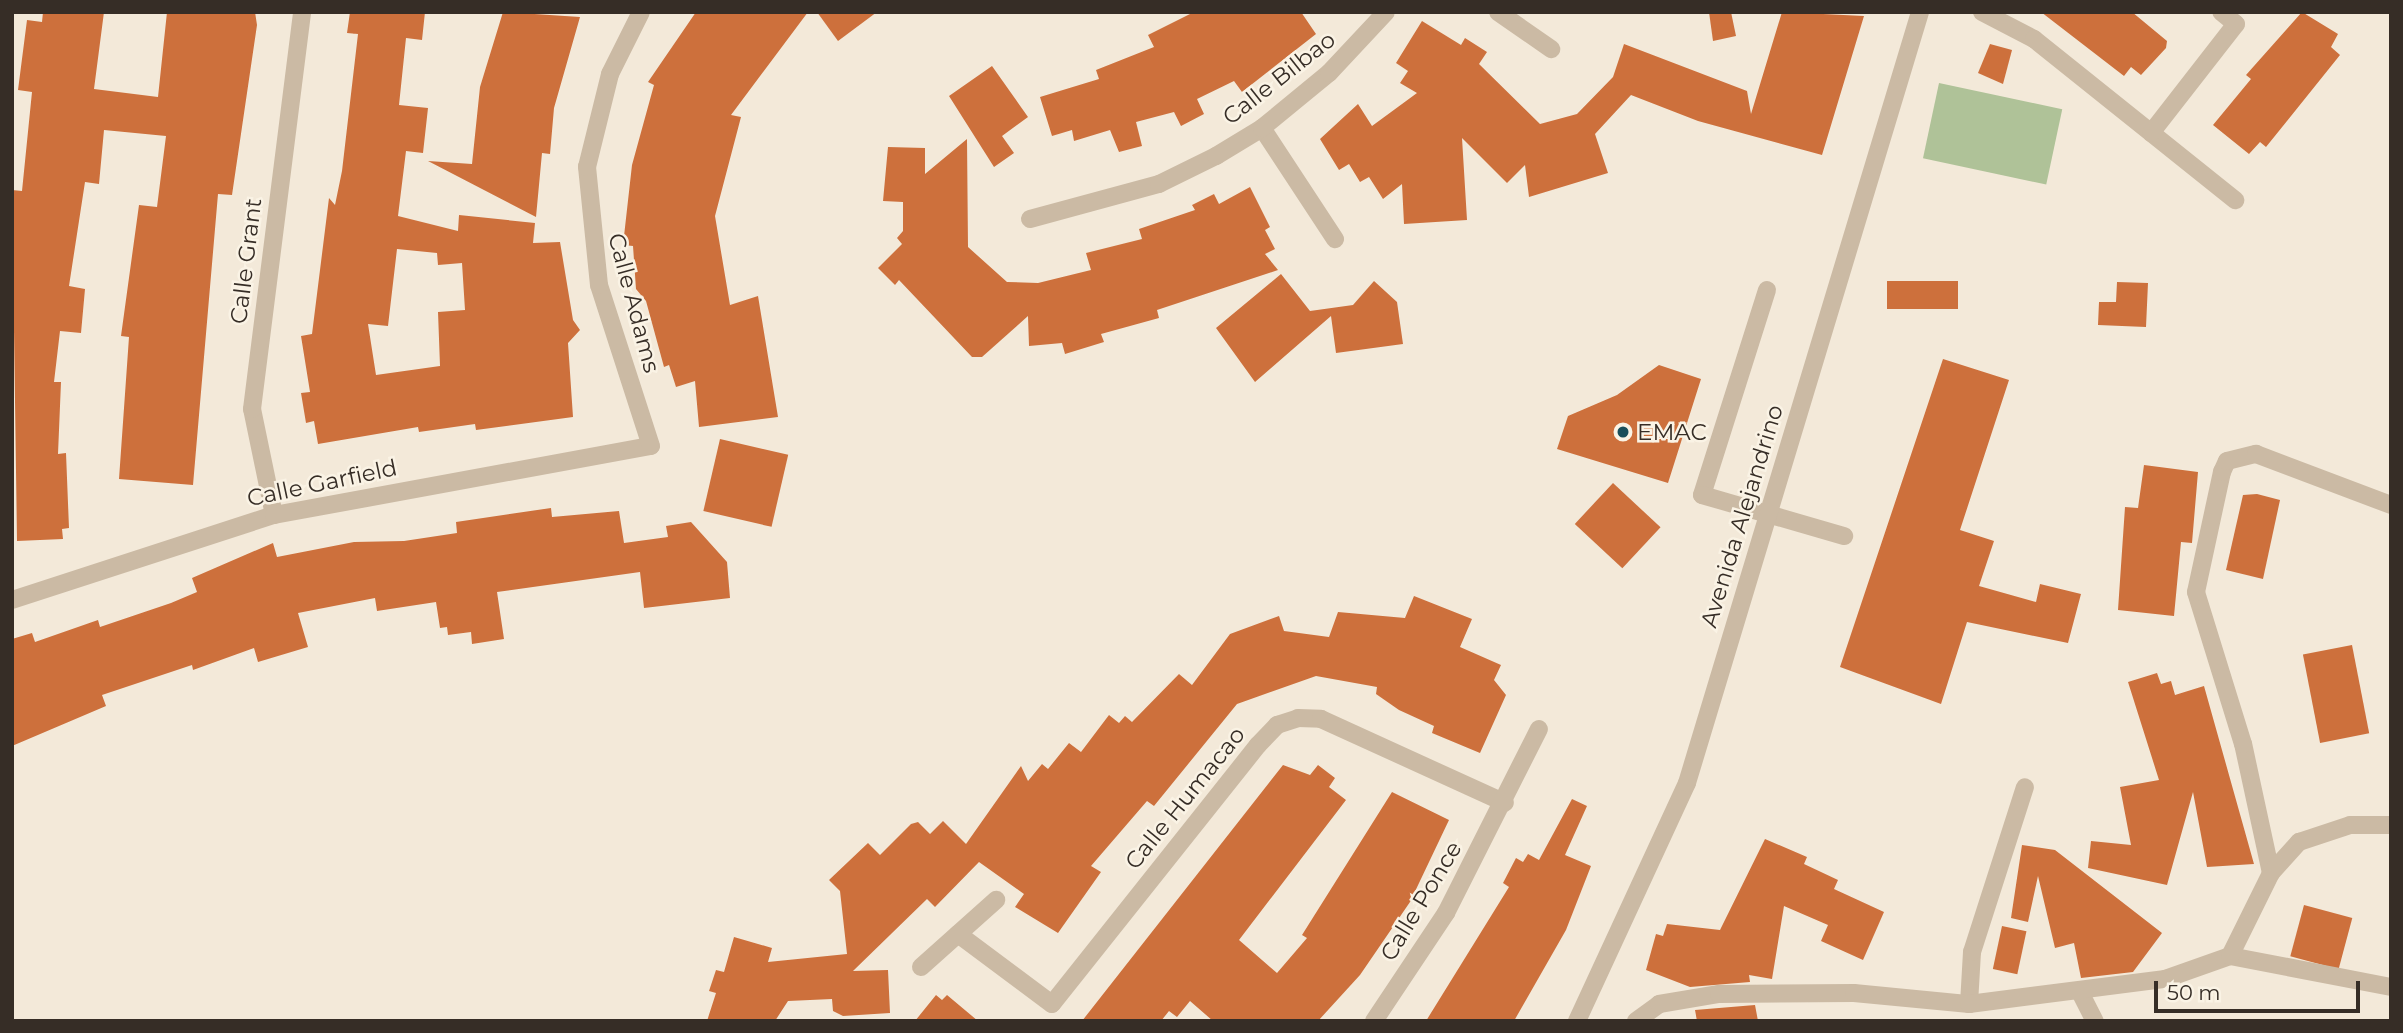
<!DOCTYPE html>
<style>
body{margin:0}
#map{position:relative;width:2403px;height:1033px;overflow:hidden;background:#f3e9d9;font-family:Montserrat,sans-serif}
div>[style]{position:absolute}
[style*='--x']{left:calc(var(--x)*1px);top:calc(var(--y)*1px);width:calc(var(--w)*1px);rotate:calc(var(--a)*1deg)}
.green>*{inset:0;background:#afc298;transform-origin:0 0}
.building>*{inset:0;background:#cd703c;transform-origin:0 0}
.minor>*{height:18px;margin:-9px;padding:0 9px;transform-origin:9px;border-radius:9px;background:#cbbaa4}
.dots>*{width:19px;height:19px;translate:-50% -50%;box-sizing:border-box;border:4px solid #faf3e5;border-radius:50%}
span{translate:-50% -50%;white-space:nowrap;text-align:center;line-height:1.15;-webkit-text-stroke:5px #faf3e5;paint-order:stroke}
.street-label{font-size:23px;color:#362d26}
.poi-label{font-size:23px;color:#362d26}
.left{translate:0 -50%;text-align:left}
.frame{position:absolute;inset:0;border:14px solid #362d26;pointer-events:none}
.scale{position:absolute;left:2154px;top:981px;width:206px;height:32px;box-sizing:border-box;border:4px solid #362d26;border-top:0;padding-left:9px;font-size:21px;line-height:24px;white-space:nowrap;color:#362d26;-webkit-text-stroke:5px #faf3e5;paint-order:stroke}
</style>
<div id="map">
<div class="green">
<i style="left:1939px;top:83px;width:126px;height:77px;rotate:12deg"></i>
</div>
<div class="building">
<i style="clip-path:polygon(43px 12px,104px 12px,94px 89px,158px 97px,167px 12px,255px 12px,257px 25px,232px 195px,218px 194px,193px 485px,119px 479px,129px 337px,121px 336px,139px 205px,157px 207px,166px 136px,104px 130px,99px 184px,85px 182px,69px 286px,85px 289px,81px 333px,60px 331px,54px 382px,61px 382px,58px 454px,66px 453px,69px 528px,62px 529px,63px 539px,17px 541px,12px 190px,22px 191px,32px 92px,18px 90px,27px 20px,42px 22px)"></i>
<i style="clip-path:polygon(evenodd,350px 12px,425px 12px,422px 40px,406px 38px,399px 105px,428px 108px,423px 153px,406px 151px,398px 216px,458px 231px,459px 215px,535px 223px,533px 243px,560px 242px,573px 320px,580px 330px,568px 343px,573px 417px,476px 430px,475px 424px,419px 432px,418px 427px,318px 444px,314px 421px,306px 423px,301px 393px,310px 392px,301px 336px,312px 334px,329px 198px,335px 205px,342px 171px,358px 34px,347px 33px,350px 12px,397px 249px,437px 253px,438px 265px,462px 263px,465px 310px,438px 312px,440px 366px,376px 375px,368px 324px,388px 326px,397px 249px)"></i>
<i style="clip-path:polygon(503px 12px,580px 17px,554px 108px,550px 154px,542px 153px,536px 217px,428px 161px,472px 164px,480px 87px)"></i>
<i style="clip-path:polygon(696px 12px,808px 12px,731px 115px,741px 117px,715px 216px,730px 305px,758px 296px,778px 417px,699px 427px,695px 381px,676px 387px,669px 365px,664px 367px,646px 301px,636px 289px,633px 246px,623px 245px,632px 165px,654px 85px,648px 82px)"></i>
<i style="clip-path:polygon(817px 12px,877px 12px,838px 41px)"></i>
<i style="clip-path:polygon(1194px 12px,1301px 12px,1316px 34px,1242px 92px,1234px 81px,1197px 99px,1204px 114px,1181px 126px,1174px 112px,1136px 122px,1142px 146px,1119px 152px,1110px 130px,1074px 141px,1072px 130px,1052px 136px,1040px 97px,1099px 79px,1096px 70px,1154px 47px,1148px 35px)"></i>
<i style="clip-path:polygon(1709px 12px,1731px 12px,1736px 36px,1713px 41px)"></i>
<i style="clip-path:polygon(1782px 12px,1864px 16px,1822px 155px,1698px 121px,1631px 95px,1595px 134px,1608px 173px,1529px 197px,1525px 165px,1507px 183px,1462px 138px,1467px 220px,1404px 224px,1402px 184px,1383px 199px,1369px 177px,1360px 182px,1349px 164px,1339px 170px,1320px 139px,1358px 104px,1372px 126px,1417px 93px,1400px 83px,1408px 71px,1396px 63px,1422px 21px,1461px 45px,1465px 38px,1487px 52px,1479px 64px,1540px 124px,1577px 114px,1613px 77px,1624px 44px,1747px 91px,1751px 114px)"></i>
<i style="clip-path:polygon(2041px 12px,2132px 12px,2167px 41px,2166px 48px,2141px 75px,2131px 67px,2124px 76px)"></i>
<i style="clip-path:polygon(2302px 12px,2338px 34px,2331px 47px,2340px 55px,2266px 147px,2260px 142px,2249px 154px,2213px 125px,2251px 79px,2246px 75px)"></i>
<i style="clip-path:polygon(1990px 44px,2012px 50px,2003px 84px,1978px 73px)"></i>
<i style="clip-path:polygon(992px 66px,1028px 117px,1002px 136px,1014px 153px,994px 167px,949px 96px)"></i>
<i style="clip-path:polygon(967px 139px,968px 247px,1007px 282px,1038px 283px,1091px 270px,1086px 253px,1142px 239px,1139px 229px,1195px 210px,1192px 205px,1214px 194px,1219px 204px,1250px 187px,1270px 227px,1265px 230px,1275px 249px,1265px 254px,1278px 270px,1157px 310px,1159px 318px,1101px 334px,1104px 342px,1065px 354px,1062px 343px,1029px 346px,1028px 316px,982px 357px,972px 357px,899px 280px,895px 285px,878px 268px,902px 244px,897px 238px,903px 231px,903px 202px,883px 201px,888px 147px,925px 148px,925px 174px)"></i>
<i style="clip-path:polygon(1281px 274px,1310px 311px,1353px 305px,1374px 281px,1397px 302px,1403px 344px,1336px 353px,1331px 316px,1255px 382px,1216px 328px)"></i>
<i style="left:1958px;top:281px;width:28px;height:71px;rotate:90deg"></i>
<i style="clip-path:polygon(2117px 282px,2148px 283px,2146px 327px,2098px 325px,2099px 302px,2116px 302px)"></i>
<i style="clip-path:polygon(1943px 359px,2009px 380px,1960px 530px,1994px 541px,1979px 586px,2036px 602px,2040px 584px,2081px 594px,2068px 643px,1967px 622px,1941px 704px,1840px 667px)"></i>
<i style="clip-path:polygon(1659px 365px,1701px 379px,1668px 483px,1557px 449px,1568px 416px,1617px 395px)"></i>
<i style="left:720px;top:439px;width:70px;height:74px;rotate:13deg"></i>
<i style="clip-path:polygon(2144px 465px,2198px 472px,2192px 543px,2181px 542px,2174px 616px,2118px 610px,2125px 507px,2138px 508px)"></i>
<i style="left:1613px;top:483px;width:65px;height:56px;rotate:43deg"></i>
<i style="clip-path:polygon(2257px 494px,2280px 500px,2263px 579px,2226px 570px,2243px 495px)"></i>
<i style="clip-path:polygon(551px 508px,552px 517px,619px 511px,624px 543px,668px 537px,666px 526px,691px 522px,727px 562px,730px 598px,644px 608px,640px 572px,497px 592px,504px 639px,472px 644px,471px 632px,448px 635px,447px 627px,440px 628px,436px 602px,377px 611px,375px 598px,298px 613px,308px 647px,258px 662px,254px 648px,193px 670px,192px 665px,102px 695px,106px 706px,12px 746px,12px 639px,32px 633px,35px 642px,98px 620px,100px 627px,171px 603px,197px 592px,192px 578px,273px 543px,277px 557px,354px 542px,404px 541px,457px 533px,456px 522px)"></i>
<i style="clip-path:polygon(1414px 596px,1472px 619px,1460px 647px,1501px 665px,1494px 680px,1506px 695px,1480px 753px,1432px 733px,1434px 726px,1399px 710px,1376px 694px,1377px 687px,1316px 676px,1237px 704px,1154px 806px,1147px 801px,1091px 866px,1101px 872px,1058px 933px,1015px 907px,1024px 894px,979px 862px,935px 907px,927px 899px,853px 971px,888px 970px,890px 1013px,843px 1016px,833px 1011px,832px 999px,788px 1001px,775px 1021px,707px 1021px,716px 993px,709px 991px,716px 970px,724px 972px,734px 937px,772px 948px,768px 962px,847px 954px,840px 891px,829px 880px,868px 843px,880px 855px,911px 824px,918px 822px,930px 834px,943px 821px,966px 844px,1021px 766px,1028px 781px,1042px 764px,1048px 769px,1069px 743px,1081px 752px,1109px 715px,1119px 723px,1125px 716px,1132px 722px,1179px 674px,1192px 685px,1230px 634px,1279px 616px,1284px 631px,1329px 637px,1338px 612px,1405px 618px)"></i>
<i style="left:2352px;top:645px;width:90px;height:50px;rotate:79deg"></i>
<i style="clip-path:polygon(2157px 673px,2161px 684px,2171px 681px,2175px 695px,2204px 686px,2254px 864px,2207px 867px,2193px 792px,2167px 885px,2088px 868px,2091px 841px,2131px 845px,2120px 787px,2159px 780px,2128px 682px)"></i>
<i style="clip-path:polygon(1283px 765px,1310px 775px,1318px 765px,1335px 778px,1329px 787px,1346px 800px,1239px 940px,1277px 973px,1307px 938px,1302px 935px,1392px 792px,1449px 820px,1410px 902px,1360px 975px,1318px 1021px,1213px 1021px,1190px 1001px,1177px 1017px,1169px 1011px,1161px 1021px,1082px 1021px)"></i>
<i style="clip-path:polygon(1572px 799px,1587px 806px,1565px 855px,1591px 866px,1566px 930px,1514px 1021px,1426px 1021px,1509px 887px,1503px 883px,1516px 858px,1523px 862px,1528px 854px,1539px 860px)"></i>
<i style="clip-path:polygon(1765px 839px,1807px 857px,1804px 864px,1838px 880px,1834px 889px,1884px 912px,1863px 960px,1821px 941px,1828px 925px,1784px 906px,1772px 979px,1749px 975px,1750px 982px,1690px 987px,1646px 970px,1656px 934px,1663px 936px,1667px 924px,1720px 930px)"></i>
<i style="clip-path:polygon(2022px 845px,2055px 850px,2162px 933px,2133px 972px,2081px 978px,2074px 943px,2055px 948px,2038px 876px,2028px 922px,2011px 918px)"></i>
<i style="left:2304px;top:905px;width:50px;height:53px;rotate:15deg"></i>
<i style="left:2002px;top:926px;width:25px;height:44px;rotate:12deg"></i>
<i style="clip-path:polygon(936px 995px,942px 1000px,947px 995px,978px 1021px,915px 1021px)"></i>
<i style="clip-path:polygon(1755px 1005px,1758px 1021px,1697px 1021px,1695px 1010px)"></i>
</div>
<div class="minor">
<i style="--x:1498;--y:12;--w:65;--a:34.9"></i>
<i style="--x:1982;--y:12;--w:59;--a:27.4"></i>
<i style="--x:2034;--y:39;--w:258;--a:38.7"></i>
<i style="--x:1262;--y:128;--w:133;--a:56.7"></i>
<i style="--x:2151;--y:133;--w:138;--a:-52.1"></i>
<i style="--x:2236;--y:24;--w:19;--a:-141"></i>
<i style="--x:1030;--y:219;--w:134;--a:-15.2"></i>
<i style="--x:1159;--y:184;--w:64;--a:-26.2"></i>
<i style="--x:1216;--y:156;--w:54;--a:-31.3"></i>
<i style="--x:1262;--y:128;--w:87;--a:-39.4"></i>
<i style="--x:1329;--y:73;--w:83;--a:-46.9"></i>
<i style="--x:1767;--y:290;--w:215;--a:107.6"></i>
<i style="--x:1702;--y:495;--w:148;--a:16.1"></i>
<i style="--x:274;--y:515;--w:108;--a:-101.7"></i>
<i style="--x:252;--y:409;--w:400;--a:-82.8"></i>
<i style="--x:12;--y:600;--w:275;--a:-18"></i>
<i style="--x:274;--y:515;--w:383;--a:-10.4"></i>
<i style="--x:651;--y:446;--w:169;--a:-107.9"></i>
<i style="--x:599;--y:285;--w:119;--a:-95.8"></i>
<i style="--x:587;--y:167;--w:96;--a:-76.1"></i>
<i style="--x:610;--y:74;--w:69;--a:-63.4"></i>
<i style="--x:2271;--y:873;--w:132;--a:-102.2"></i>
<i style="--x:2243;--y:744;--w:159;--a:-107.2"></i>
<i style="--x:2196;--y:592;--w:123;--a:-77.8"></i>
<i style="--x:2222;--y:472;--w:12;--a:-66"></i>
<i style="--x:2227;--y:461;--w:30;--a:-14"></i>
<i style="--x:2256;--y:454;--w:144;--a:20.7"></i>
<i style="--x:958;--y:934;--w:117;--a:36.7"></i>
<i style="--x:1052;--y:1004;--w:331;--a:-51.5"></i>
<i style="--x:1258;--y:745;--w:28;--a:-46"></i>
<i style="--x:1277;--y:725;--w:22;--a:-18"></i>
<i style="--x:1298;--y:718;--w:23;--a:2"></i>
<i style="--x:1321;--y:719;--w:202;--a:24.5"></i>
<i style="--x:2230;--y:956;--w:164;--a:10.9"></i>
<i style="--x:921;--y:967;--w:101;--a:-41.8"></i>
<i style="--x:2081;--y:994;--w:30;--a:63"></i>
<i style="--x:1969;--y:1004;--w:52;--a:-86.7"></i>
<i style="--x:1972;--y:952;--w:173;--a:-72.2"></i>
<i style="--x:1374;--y:1021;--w:130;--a:-56.3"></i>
<i style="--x:1446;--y:913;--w:206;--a:-63.2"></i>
<i style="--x:1577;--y:1021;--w:262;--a:-65.2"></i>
<i style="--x:1687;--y:783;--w:805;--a:-73.18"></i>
<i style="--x:1636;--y:1021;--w:29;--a:-36"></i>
<i style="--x:1659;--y:1004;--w:61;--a:-9.5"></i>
<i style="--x:1719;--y:994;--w:135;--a:-0.4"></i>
<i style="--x:1854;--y:993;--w:116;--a:5.5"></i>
<i style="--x:1969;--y:1004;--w:198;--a:-7.3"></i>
<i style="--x:2165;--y:979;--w:69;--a:-19.5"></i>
<i style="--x:2230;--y:956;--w:93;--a:-63.7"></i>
<i style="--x:2271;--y:873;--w:42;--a:-47.9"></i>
<i style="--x:2299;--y:842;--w:54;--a:-18.4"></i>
<i style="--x:2350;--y:825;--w:41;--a:0"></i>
</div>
<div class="dots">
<i style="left:1623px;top:432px;background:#194e5a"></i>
</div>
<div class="street-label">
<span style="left:1279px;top:78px;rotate:-38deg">Calle Bilbao</span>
<span style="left:246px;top:261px;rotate:-83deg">Calle Grant</span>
<span style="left:634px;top:303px;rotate:75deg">Calle Adams</span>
<span style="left:322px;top:483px;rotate:-12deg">Calle Garfield</span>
<span style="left:1742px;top:516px;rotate:-73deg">Avenida Alejandrino</span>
<span style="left:1185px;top:798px;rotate:-51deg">Calle Humacao</span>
<span style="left:1421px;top:901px;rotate:-59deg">Calle Ponce</span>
</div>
<div class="poi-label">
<span class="left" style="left:1637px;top:432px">EMAC</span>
</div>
<div class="frame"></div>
<div class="scale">50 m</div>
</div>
